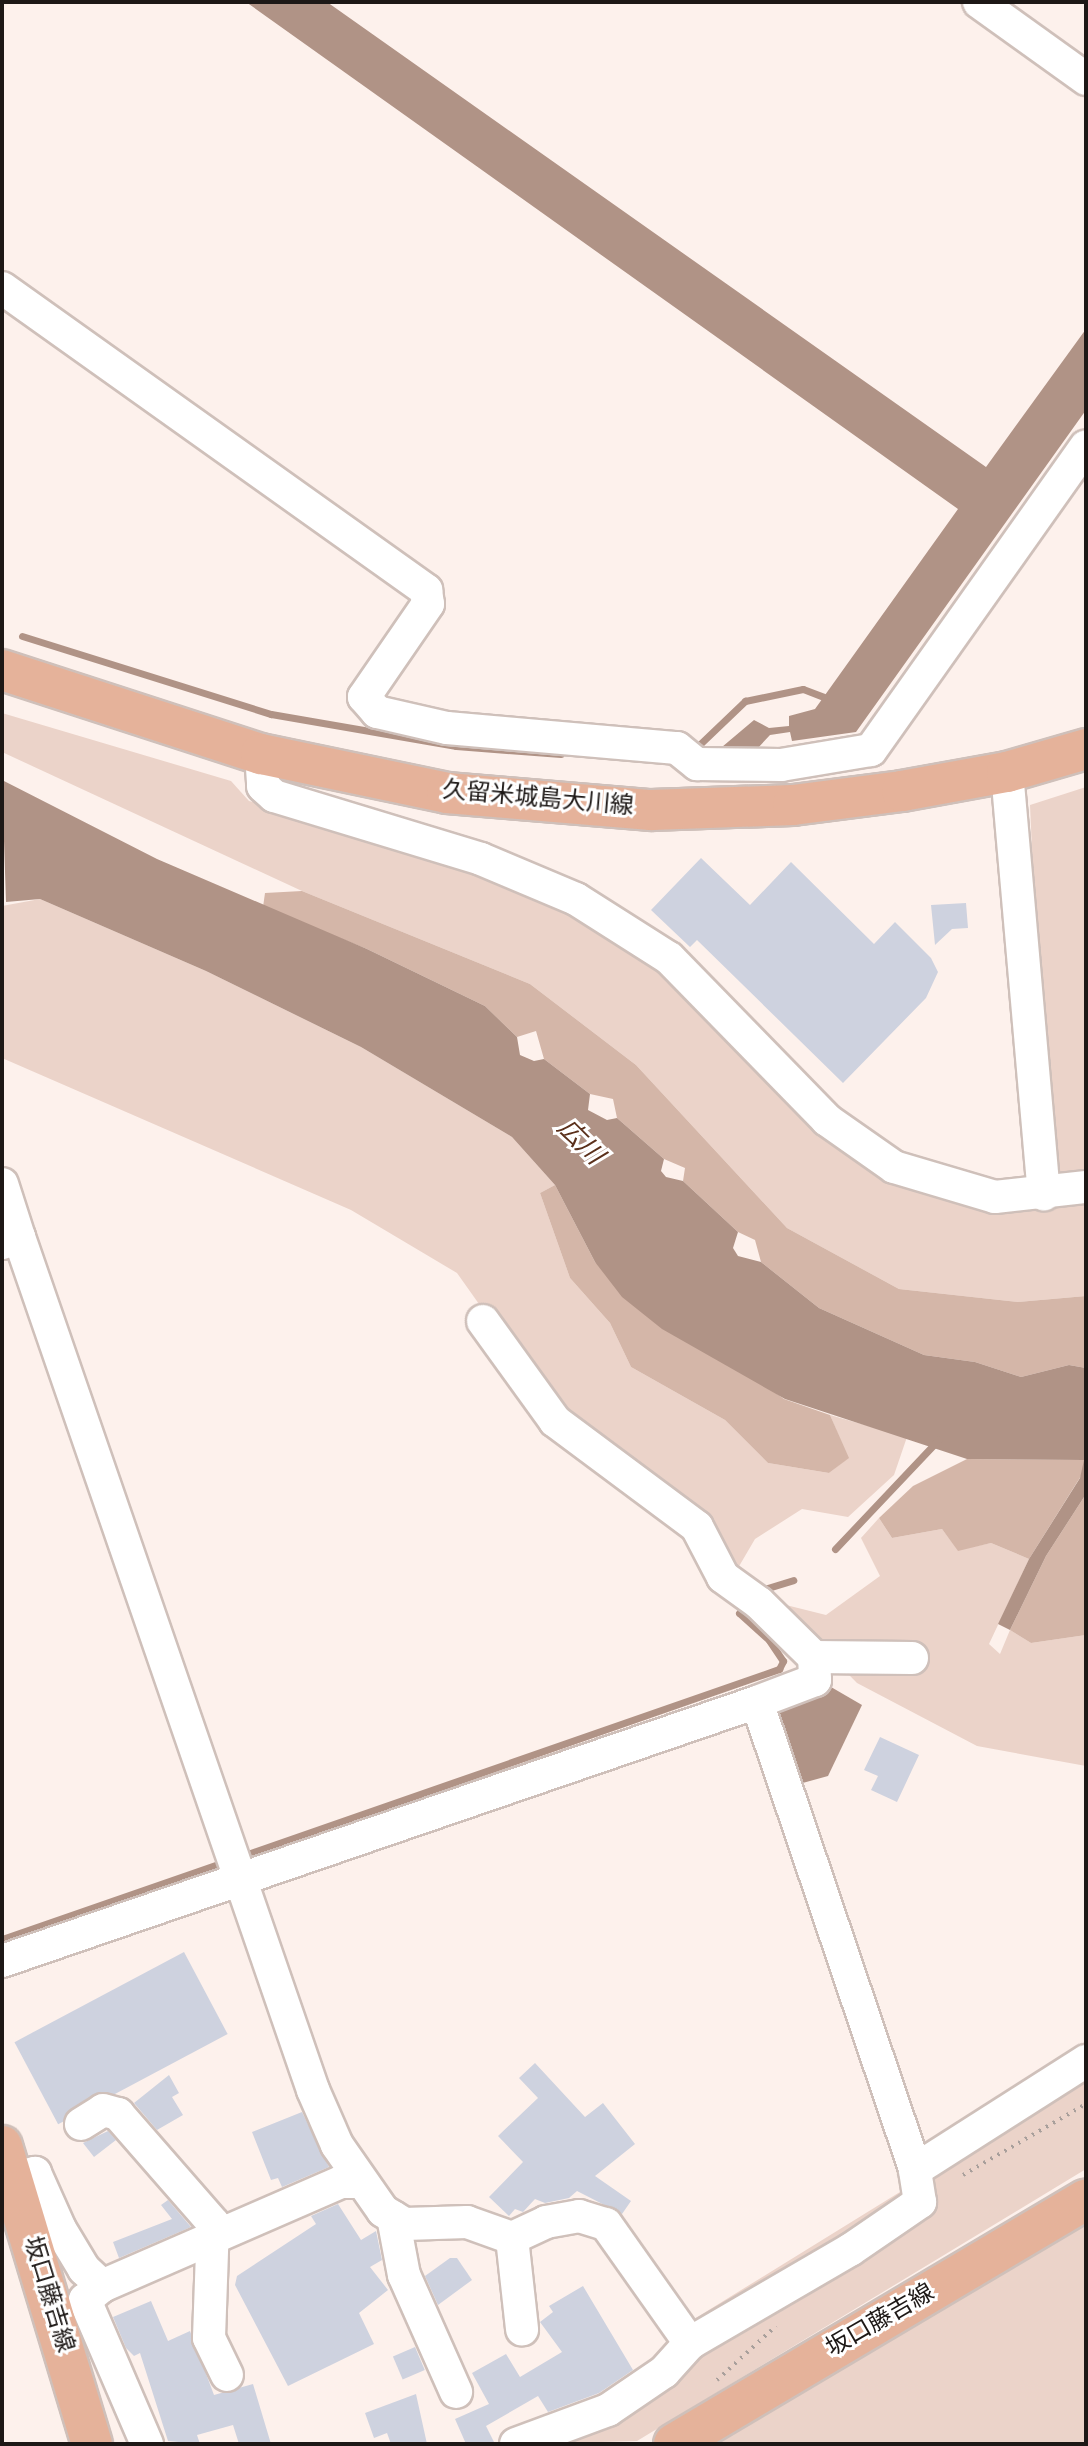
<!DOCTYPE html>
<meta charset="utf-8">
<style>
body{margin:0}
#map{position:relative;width:1088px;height:2446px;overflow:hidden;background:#fdf1ec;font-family:Overpass,"Noto Sans JP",sans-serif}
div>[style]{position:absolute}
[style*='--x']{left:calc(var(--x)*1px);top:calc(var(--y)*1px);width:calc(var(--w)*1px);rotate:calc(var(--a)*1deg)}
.green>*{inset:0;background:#ebd3c9}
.forest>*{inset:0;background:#d4b6a8}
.water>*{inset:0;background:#b09386}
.stream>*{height:7px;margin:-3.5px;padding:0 3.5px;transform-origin:3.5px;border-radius:3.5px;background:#b09386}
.building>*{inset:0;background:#ced2df;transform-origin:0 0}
.path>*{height:4px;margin-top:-2px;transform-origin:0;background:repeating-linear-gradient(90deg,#a89f9b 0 2px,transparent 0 8px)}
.roads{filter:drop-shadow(2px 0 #cfc0ba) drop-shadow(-2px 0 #cfc0ba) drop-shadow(0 2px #cfc0ba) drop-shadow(0 -2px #cfc0ba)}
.minor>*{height:32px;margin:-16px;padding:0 16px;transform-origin:16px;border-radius:16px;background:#fff}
.major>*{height:40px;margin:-20px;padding:0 20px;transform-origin:20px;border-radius:20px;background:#e5b29a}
span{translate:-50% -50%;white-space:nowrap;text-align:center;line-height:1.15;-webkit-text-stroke:6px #fff;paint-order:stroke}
.street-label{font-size:24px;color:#1d1816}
.water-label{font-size:26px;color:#5b301b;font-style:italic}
.frame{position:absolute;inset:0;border:4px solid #1d1816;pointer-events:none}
</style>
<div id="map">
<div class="green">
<i style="clip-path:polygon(2px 713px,231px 781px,249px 801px,416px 843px,574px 912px,691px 988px,892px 1179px,1086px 1197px,1086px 1296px,1018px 1302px,899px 1289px,787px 1228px,636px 1065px,530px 984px,302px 891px,2px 752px)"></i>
<i style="clip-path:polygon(1086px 787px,1086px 1178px,1055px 1174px,1039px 1007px,1030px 805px)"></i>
<i style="clip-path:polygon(40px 899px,206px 971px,361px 1047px,512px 1137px,555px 1185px,540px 1193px,570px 1278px,610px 1323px,631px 1367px,725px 1420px,768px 1463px,829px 1473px,848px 1458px,830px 1415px,907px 1437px,894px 1475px,848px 1517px,802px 1509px,755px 1539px,738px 1568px,709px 1522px,554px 1410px,457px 1273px,351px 1210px,2px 1058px,2px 906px)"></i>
<i style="clip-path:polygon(879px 1518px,892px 1538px,942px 1529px,958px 1550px,991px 1543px,1029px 1559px,989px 1644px,1000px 1654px,1010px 1630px,1031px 1643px,1086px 1635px,1086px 1766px,977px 1746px,857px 1683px,778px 1603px,826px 1615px,880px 1576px,861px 1538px)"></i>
<i style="clip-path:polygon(1086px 2077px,1086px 2169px,637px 2441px,529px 2444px,601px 2426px,691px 2321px)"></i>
<i style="clip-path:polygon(1086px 2215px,1086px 2444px,711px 2444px)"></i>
</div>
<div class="forest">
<i style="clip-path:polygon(302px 891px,530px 984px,636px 1065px,787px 1228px,899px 1289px,1018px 1302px,1086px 1296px,1086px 1368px,1069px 1365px,1021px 1377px,975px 1362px,924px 1355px,819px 1308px,761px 1262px,755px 1240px,738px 1232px,683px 1181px,685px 1168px,664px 1159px,617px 1118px,613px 1099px,590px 1094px,544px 1059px,536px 1031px,517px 1037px,485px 1006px,367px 949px,263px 907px,265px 893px)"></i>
<i style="clip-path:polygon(555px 1185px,595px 1262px,784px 1399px,830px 1415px,849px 1458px,829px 1473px,768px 1463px,725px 1420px,631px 1367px,610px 1323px,570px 1278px,540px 1193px)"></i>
<i style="clip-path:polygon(967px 1459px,1084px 1460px,1086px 1468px,1029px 1559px,991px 1543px,958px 1551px,942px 1529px,892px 1538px,879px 1518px,913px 1486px)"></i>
<i style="clip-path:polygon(1086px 1494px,1086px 1635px,1031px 1643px,1010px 1630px,1046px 1556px)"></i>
</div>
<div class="water">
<i style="clip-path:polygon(246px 2px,327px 2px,986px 467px,1086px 329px,1086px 410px,856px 732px,792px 741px,790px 732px,770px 735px,757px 749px,725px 753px,722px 747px,754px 720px,769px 728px,789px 726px,789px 716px,815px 709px,958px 509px)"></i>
<i style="clip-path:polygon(2px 780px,157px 859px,367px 949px,485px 1006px,517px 1037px,520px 1055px,534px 1061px,544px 1059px,590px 1094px,588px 1110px,607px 1120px,617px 1118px,664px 1159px,661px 1171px,666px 1177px,683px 1181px,738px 1232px,733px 1248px,738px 1256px,761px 1262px,819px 1308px,924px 1355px,975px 1362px,1021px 1377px,1069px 1365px,1086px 1368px,1086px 1494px,1046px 1556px,1010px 1630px,998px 1624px,1029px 1559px,1080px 1478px,1084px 1460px,967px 1459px,785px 1399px,662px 1329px,622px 1297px,595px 1262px,555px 1185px,512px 1137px,361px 1047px,206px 971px,40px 899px,6px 902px)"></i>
<i style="clip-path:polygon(831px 1687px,862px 1705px,828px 1776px,799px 1784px,774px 1707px)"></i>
</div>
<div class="stream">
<i style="--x:22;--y:636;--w:261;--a:17.4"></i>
<i style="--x:271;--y:714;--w:188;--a:9.8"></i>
<i style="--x:456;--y:746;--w:105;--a:4.4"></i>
<i style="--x:699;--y:745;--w:64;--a:-43.7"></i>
<i style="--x:745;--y:701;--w:59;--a:-11.7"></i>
<i style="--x:803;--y:689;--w:22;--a:21"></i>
<i style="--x:835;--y:1549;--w:150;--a:-46.6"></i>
<i style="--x:758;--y:1591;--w:37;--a:-17"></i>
<i style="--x:242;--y:1856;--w:569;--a:-19.2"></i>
<i style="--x:779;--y:1669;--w:9;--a:-63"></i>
<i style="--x:783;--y:1661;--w:25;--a:-124"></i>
<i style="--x:769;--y:1640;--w:40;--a:-138"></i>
<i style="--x:739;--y:1613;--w:13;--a:-51"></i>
<i style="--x:2;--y:1939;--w:238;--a:-19.1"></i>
</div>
<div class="building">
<i style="clip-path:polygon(701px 858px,750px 905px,791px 862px,874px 944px,895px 922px,931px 958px,938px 972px,926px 998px,843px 1083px,697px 940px,690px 947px,651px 910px)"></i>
<i style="clip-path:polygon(966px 903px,968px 928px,952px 929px,935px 945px,931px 905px)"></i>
<i style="clip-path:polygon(880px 1737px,919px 1755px,897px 1802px,871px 1790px,878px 1776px,864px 1770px)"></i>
<i style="left:184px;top:1952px;width:93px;height:192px;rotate:62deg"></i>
<i style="clip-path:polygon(535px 2063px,585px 2117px,603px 2103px,635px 2144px,595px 2176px,631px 2201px,622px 2214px,577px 2191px,569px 2198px,545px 2203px,535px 2199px,523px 2212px,515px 2209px,509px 2216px,489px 2197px,523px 2162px,498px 2136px,538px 2098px,519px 2078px)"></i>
<i style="clip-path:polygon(169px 2075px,179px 2093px,172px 2097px,183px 2115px,157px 2130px,134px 2103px)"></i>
<i style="clip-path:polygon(302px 2112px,329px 2167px,282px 2187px,278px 2178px,271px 2180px,252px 2132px)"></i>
<i style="clip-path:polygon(108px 2131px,116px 2140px,94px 2157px,83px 2143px)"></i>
<i style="clip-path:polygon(168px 2200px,191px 2227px,119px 2258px,113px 2242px,172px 2219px,161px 2205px)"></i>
<i style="clip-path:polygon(338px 2204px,361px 2240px,376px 2231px,382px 2260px,370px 2267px,388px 2290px,359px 2313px,374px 2344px,288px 2386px,235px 2285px,237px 2276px,316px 2224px,311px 2216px)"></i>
<i style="clip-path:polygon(450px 2258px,457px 2258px,472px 2280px,438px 2305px,425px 2276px)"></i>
<i style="clip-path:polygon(583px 2286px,633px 2370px,599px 2393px,548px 2412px,538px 2396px,486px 2426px,495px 2444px,466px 2444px,455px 2419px,489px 2404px,472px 2373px,506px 2354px,520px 2377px,562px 2352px,540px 2322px,553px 2312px,549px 2306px)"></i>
<i style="clip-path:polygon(151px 2301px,168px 2341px,190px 2331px,214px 2395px,253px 2384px,271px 2444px,239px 2444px,233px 2425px,197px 2435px,200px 2444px,168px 2441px,140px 2353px,134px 2356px,126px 2348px,113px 2317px)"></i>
<i style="left:415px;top:2347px;width:25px;height:24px;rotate:67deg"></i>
<i style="clip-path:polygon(416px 2394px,427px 2444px,391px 2444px,387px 2433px,374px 2438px,365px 2413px)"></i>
</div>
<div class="path">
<i style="--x:963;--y:2175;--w:142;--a:-30"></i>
<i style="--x:717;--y:2380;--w:80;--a:-42.5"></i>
</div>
<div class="roads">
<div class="minor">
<i style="--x:979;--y:2;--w:132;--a:35.7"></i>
<i style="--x:2;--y:288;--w:521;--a:35.46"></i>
<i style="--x:426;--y:590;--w:14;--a:82"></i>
<i style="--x:428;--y:604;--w:113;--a:124.5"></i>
<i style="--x:364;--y:697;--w:20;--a:49"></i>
<i style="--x:377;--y:712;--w:72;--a:12.9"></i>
<i style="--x:447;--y:728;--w:231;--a:5"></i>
<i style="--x:677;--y:748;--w:26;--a:39"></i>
<i style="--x:697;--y:764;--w:84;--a:0.7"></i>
<i style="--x:781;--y:765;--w:91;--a:-9.5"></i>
<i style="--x:871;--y:750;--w:372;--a:-54.7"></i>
<i style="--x:261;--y:754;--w:32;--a:86"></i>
<i style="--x:263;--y:786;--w:15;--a:42"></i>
<i style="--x:274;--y:796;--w:216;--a:16.9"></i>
<i style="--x:481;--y:859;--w:103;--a:22.8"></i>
<i style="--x:576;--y:899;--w:110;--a:32.4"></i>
<i style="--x:669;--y:958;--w:226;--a:45.7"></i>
<i style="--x:827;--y:1120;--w:82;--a:35"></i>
<i style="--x:894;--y:1167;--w:105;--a:16.5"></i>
<i style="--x:995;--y:1197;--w:92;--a:-6.3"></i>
<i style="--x:1007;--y:772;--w:424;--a:85"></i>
<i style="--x:2;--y:1184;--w:56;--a:72.2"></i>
<i style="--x:2;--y:1243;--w:18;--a:-19"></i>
<i style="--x:19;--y:1237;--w:902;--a:70.98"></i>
<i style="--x:313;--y:2090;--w:60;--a:66.4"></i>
<i style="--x:337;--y:2145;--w:80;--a:55.1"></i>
<i style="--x:383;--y:2211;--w:26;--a:31"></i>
<i style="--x:405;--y:2224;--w:62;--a:-1.8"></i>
<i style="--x:467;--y:2222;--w:48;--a:19.6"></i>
<i style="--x:512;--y:2238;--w:38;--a:-25"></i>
<i style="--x:546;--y:2222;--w:34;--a:-10"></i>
<i style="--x:579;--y:2216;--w:28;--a:17"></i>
<i style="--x:606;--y:2224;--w:146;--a:54.8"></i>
<i style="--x:483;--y:1321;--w:123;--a:54.2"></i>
<i style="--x:555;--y:1421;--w:177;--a:36.7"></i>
<i style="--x:697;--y:1527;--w:56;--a:62.5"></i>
<i style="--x:723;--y:1577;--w:44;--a:35.8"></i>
<i style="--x:759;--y:1603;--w:77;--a:44.5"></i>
<i style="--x:814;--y:1657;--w:98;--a:0.6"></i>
<i style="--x:757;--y:1702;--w:62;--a:-20.8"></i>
<i style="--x:815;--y:1680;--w:23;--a:-92"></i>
<i style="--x:2;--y:1961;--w:798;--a:-18.93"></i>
<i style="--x:757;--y:1702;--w:494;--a:71.3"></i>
<i style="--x:915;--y:2170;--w:203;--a:-32.5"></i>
<i style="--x:81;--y:2124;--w:26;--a:-32"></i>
<i style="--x:103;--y:2110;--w:16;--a:15"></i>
<i style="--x:118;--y:2114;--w:145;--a:48.9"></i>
<i style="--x:213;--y:2223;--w:115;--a:92"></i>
<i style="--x:209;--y:2338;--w:41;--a:64.1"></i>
<i style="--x:12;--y:2179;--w:24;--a:-15"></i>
<i style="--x:35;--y:2173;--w:61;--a:65.9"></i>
<i style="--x:60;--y:2229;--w:47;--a:59"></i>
<i style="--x:84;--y:2269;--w:25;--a:43"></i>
<i style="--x:393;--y:2217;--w:59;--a:79.3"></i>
<i style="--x:404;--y:2275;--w:128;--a:66"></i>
<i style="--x:512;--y:2238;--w:92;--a:83.7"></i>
<i style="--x:147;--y:2444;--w:157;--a:-113.3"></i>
<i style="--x:85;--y:2300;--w:22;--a:-39"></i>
<i style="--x:102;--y:2286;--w:261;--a:-23.5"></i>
<i style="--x:341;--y:2182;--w:21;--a:0"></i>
<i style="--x:516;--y:2444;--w:98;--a:-20.3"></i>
<i style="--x:608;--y:2410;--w:68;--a:-34.2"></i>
<i style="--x:664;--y:2372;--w:39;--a:-48"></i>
<i style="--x:690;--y:2343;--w:185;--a:-30.2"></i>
<i style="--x:850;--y:2250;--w:85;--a:-34.4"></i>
<i style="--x:920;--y:2202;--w:32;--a:-99"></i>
</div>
<div class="major">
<i style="--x:2;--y:670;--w:272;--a:18"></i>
<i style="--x:261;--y:754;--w:190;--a:11.8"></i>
<i style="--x:447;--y:793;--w:205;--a:4.8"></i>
<i style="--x:651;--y:810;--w:142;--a:-2"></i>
<i style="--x:793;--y:805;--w:110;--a:-7.3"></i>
<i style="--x:902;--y:791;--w:107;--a:-10.3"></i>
<i style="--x:1007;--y:772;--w:82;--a:-16.2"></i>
<i style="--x:2;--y:2146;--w:311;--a:73.2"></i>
<i style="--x:674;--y:2444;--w:479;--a:-30.7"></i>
</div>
</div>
<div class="street-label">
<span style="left:538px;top:800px;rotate:5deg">久留米城島大川線</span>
<span style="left:47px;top:2295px;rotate:73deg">坂口藤吉線</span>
<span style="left:881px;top:2322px;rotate:-30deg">坂口藤吉線</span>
</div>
<div class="water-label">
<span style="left:579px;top:1143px;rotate:45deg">広川</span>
</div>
<div class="frame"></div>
</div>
